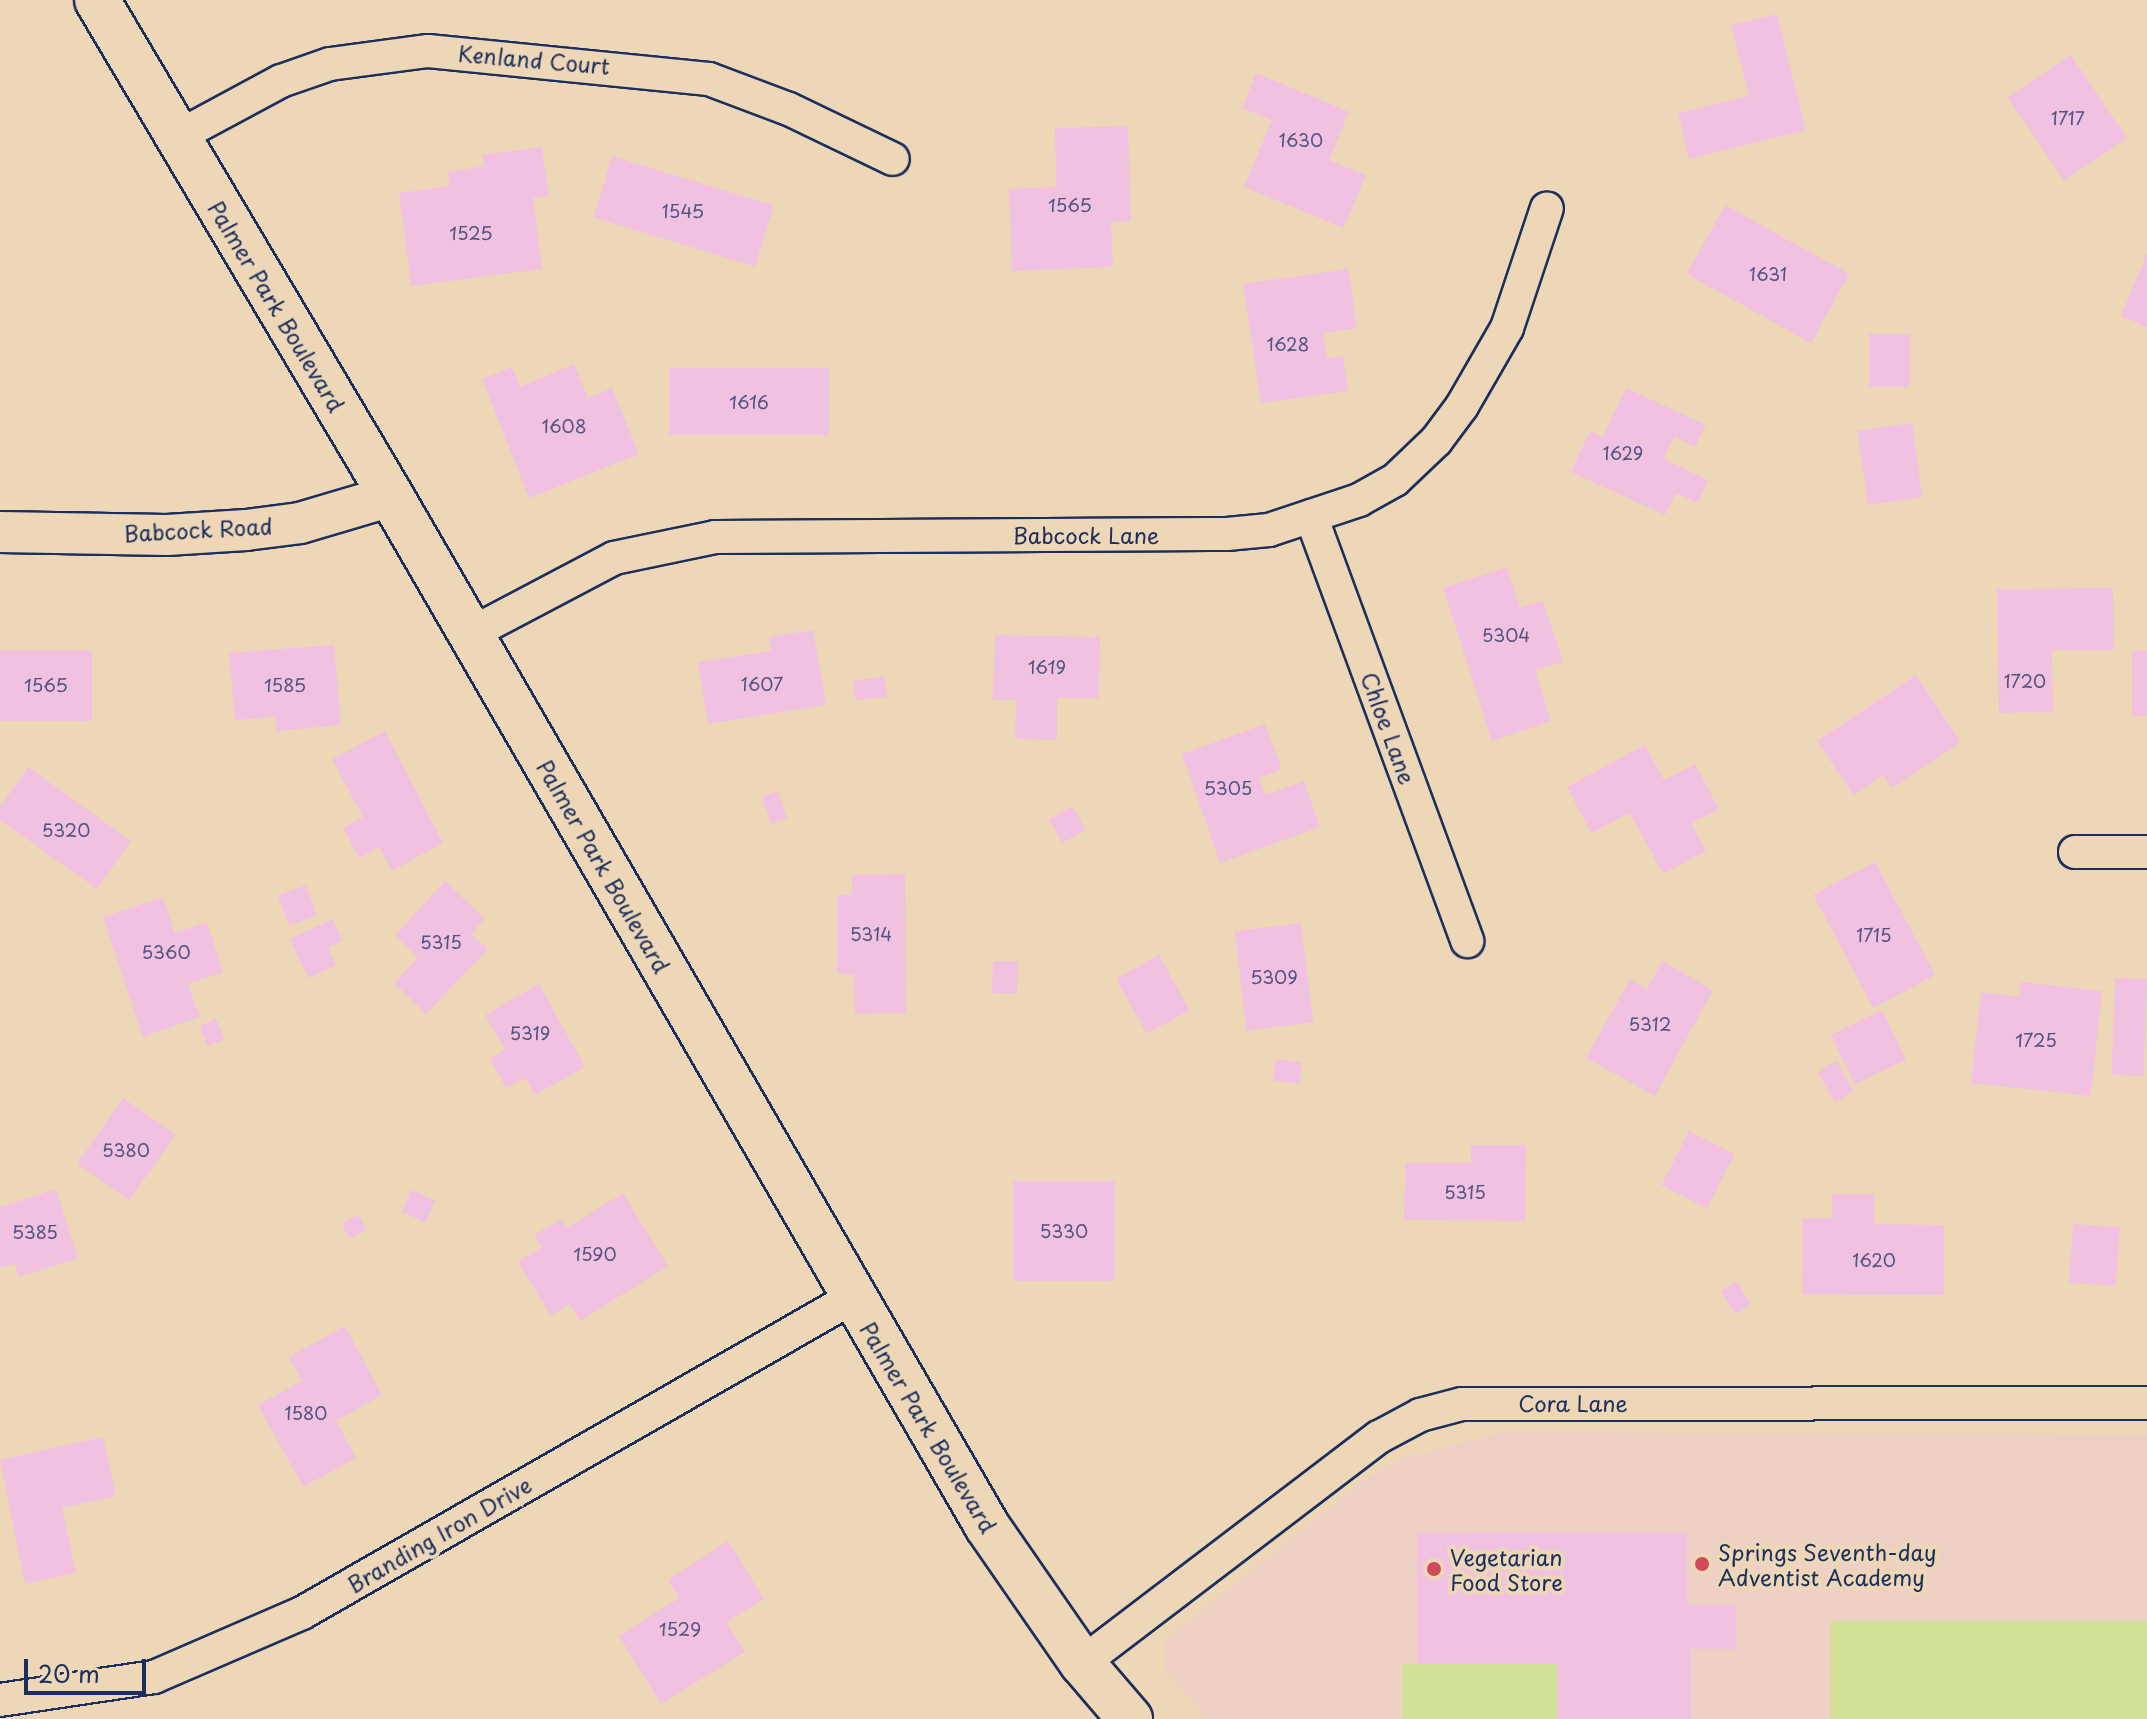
<!DOCTYPE html>
<style>
body{margin:0}
#map{position:relative;width:2147px;height:1719px;overflow:hidden;background:#eed7b7;font-family:"Playpen Sans",sans-serif}
div>[style]{position:absolute}
[style*='--x']{left:calc(var(--x)*1px);top:calc(var(--y)*1px);width:calc(var(--w)*1px);rotate:calc(var(--a)*1deg)}
.built>*{inset:0;background:#efd0c4}
.green>*{inset:0;background:#d1e296;transform-origin:0 0}
.building>*{inset:0;background:#f1c1e2;transform-origin:0 0}
.roads{filter:drop-shadow(2px 0 #1b2f5e) drop-shadow(-2px 0 #1b2f5e) drop-shadow(0 2px #1b2f5e) drop-shadow(0 -2px #1b2f5e)}
.minor>*{height:32px;margin:-16px;padding:0 16px;transform-origin:16px;border-radius:16px;background:#eed7b7}
.tertiary>*{height:40px;margin:-20px;padding:0 20px;transform-origin:20px;border-radius:20px;background:#eed7b7}
.secondary>*{height:44px;margin:-22px;padding:0 22px;transform-origin:22px;border-radius:22px;background:#eed7b7}
.dots>*{width:22px;height:22px;translate:-50% -50%;box-sizing:border-box;border:4px solid #eed7b7;border-radius:50%}
span{translate:-50% -50%;white-space:nowrap;text-align:center;line-height:1.15;-webkit-text-stroke:8px #eed7b7;paint-order:stroke}
.number-label{font-size:18px;color:#50547f}
.number-label span{-webkit-text-stroke-width:0}
.street-label{font-size:22px;color:#1b2f5e}
.poi-label{font-size:22px;color:#1b2f5e}
.left{translate:0 -50%;text-align:left}
.scale{position:absolute;left:24px;top:1659px;width:122px;height:36px;box-sizing:border-box;border:4px solid #1b2f5e;border-top:0;padding-left:10px;font-size:24px;line-height:28px;white-space:nowrap;color:#1b2f5e;-webkit-text-stroke:6px #eed7b7;paint-order:stroke}
</style>
<div id="map">
<div class="built">
<i style="clip-path:polygon(1505px 1432px,2147px 1435px,2147px 1719px,1206px 1719px,1165px 1670px,1165px 1642px,1184px 1624px,1368px 1477px,1405px 1458px)"></i>
</div>
<div class="green">
<i style="left:1831px;top:1621px;width:316px;height:98px"></i>
<i style="left:1402px;top:1664px;width:155px;height:55px"></i>
</div>
<div class="building">
<i style="clip-path:polygon(1777px 14px,1806px 130px,1689px 159px,1678px 113px,1749px 96px,1731px 25px)"></i>
<i style="left:2071px;top:55px;width:100px;height:76px;rotate:56deg"></i>
<i style="clip-path:polygon(1256px 73px,1349px 112px,1329px 160px,1366px 175px,1344px 228px,1244px 187px,1272px 120px,1242px 108px)"></i>
<i style="clip-path:polygon(1128px 126px,1131px 221px,1111px 222px,1113px 267px,1012px 271px,1009px 189px,1056px 187px,1055px 128px)"></i>
<i style="clip-path:polygon(542px 147px,549px 196px,533px 198px,542px 269px,411px 286px,399px 193px,450px 186px,448px 172px,484px 166px,482px 155px)"></i>
<i style="left:612px;top:156px;width:169px;height:64px;rotate:17deg"></i>
<i style="left:1725px;top:205px;width:142px;height:79px;rotate:29deg"></i>
<i style="clip-path:polygon(2147px 253px,2147px 327px,2121px 316px)"></i>
<i style="clip-path:polygon(1348px 269px,1357px 328px,1323px 333px,1327px 358px,1343px 356px,1348px 391px,1261px 403px,1243px 284px)"></i>
<i style="left:1869px;top:334px;width:41px;height:53px"></i>
<i style="clip-path:polygon(574px 364px,588px 398px,612px 388px,639px 454px,529px 498px,482px 379px,512px 367px,520px 387px)"></i>
<i style="left:669px;top:368px;width:160px;height:67px"></i>
<i style="clip-path:polygon(1626px 388px,1706px 425px,1695px 447px,1674px 436px,1664px 459px,1708px 480px,1698px 503px,1676px 493px,1665px 515px,1571px 472px,1590px 431px,1603px 437px)"></i>
<i style="left:1912px;top:423px;width:75px;height:55px;rotate:82deg"></i>
<i style="clip-path:polygon(1507px 567px,1520px 608px,1543px 601px,1563px 662px,1535px 670px,1551px 721px,1492px 741px,1443px 588px)"></i>
<i style="clip-path:polygon(2113px 588px,2114px 650px,2052px 650px,2053px 712px,1999px 713px,1997px 589px)"></i>
<i style="clip-path:polygon(813px 630px,826px 705px,708px 724px,698px 662px,771px 651px,769px 637px)"></i>
<i style="clip-path:polygon(995px 635px,1100px 637px,1099px 698px,1057px 698px,1057px 740px,1015px 739px,1016px 700px,993px 700px)"></i>
<i style="clip-path:polygon(334px 645px,341px 725px,276px 731px,275px 717px,235px 720px,229px 653px)"></i>
<i style="left:0;top:650px;width:92px;height:71px"></i>
<i style="left:2132px;top:651px;width:15px;height:65px"></i>
<i style="clip-path:polygon(1916px 675px,1961px 742px,1892px 788px,1883px 775px,1853px 795px,1817px 741px)"></i>
<i style="left:885px;top:677px;width:20px;height:32px;rotate:84deg"></i>
<i style="clip-path:polygon(1265px 724px,1282px 769px,1259px 778px,1265px 795px,1304px 781px,1320px 827px,1220px 863px,1182px 754px)"></i>
<i style="clip-path:polygon(385px 731px,443px 843px,392px 871px,379px 847px,359px 858px,343px 828px,363px 817px,332px 759px)"></i>
<i style="clip-path:polygon(1645px 745px,1664px 780px,1695px 764px,1719px 809px,1691px 823px,1706px 851px,1663px 874px,1630px 813px,1591px 833px,1567px 787px)"></i>
<i style="clip-path:polygon(28px 767px,131px 841px,97px 889px,0 820px,0 807px)"></i>
<i style="left:778px;top:791px;width:29px;height:17px;rotate:72deg"></i>
<i style="left:1072px;top:806px;width:27px;height:27px;rotate:59deg"></i>
<i style="left:1875px;top:862px;width:128px;height:70px;rotate:62deg"></i>
<i style="clip-path:polygon(905px 874px,906px 1013px,855px 1014px,854px 974px,837px 974px,837px 895px,852px 895px,852px 875px)"></i>
<i style="clip-path:polygon(445px 881px,485px 919px,471px 934px,488px 949px,426px 1014px,394px 983px,418px 958px,395px 935px)"></i>
<i style="left:306px;top:885px;width:32px;height:30px;rotate:70deg"></i>
<i style="clip-path:polygon(163px 897px,175px 933px,207px 922px,223px 972px,188px 984px,200px 1017px,143px 1037px,103px 917px)"></i>
<i style="clip-path:polygon(333px 919px,342px 941px,328px 947px,336px 965px,308px 978px,290px 939px)"></i>
<i style="left:1301px;top:923px;width:100px;height:67px;rotate:83deg"></i>
<i style="left:1159px;top:955px;width:63px;height:49px;rotate:61deg"></i>
<i style="left:993px;top:961px;width:25px;height:32px;rotate:2deg"></i>
<i style="clip-path:polygon(1662px 961px,1713px 990px,1655px 1096px,1586px 1058px,1630px 979px,1647px 989px)"></i>
<i style="left:2115px;top:978px;width:32px;height:97px;rotate:2deg"></i>
<i style="clip-path:polygon(2021px 982px,2102px 991px,2091px 1096px,1971px 1083px,1981px 992px,2019px 997px)"></i>
<i style="clip-path:polygon(539px 984px,585px 1067px,535px 1095px,525px 1078px,506px 1088px,490px 1058px,505px 1050px,485px 1015px)"></i>
<i style="left:1882px;top:1010px;width:55px;height:57px;rotate:64deg"></i>
<i style="left:216px;top:1019px;width:22px;height:18px;rotate:68deg"></i>
<i style="left:1276px;top:1059px;width:26px;height:22px;rotate:7deg"></i>
<i style="left:1836px;top:1061px;width:35px;height:22px;rotate:59deg"></i>
<i style="left:123px;top:1098px;width:64px;height:80px;rotate:35deg"></i>
<i style="left:1689px;top:1131px;width:51px;height:61px;rotate:27deg"></i>
<i style="clip-path:polygon(1471px 1145px,1526px 1145px,1525px 1221px,1404px 1220px,1405px 1163px,1471px 1163px)"></i>
<i style="left:1013px;top:1181px;width:102px;height:100px"></i>
<i style="clip-path:polygon(56px 1189px,78px 1258px,19px 1277px,15px 1264px,0 1268px,0 1207px)"></i>
<i style="left:411px;top:1190px;width:26px;height:24px;rotate:23deg"></i>
<i style="clip-path:polygon(623px 1193px,668px 1266px,580px 1321px,569px 1304px,551px 1316px,518px 1262px,542px 1247px,534px 1235px,561px 1219px,567px 1228px)"></i>
<i style="clip-path:polygon(1832px 1194px,1874px 1194px,1874px 1224px,1944px 1225px,1944px 1295px,1802px 1294px,1803px 1218px,1832px 1218px)"></i>
<i style="left:359px;top:1215px;width:17px;height:19px;rotate:65deg"></i>
<i style="left:2073px;top:1224px;width:47px;height:59px;rotate:4deg"></i>
<i style="left:1737px;top:1281px;width:27px;height:19px;rotate:59deg"></i>
<i style="clip-path:polygon(345px 1326px,382px 1395px,336px 1421px,356px 1458px,303px 1487px,258px 1405px,302px 1381px,289px 1357px)"></i>
<i style="clip-path:polygon(103px 1437px,116px 1496px,62px 1508px,76px 1573px,25px 1584px,0 1460px)"></i>
<i style="clip-path:polygon(1417px 1533px,1687px 1533px,1687px 1605px,1736px 1605px,1736px 1649px,1691px 1649px,1691px 1719px,1557px 1719px,1557px 1664px,1417px 1664px)"></i>
<i style="clip-path:polygon(728px 1541px,764px 1599px,726px 1622px,745px 1652px,661px 1704px,619px 1636px,679px 1598px,668px 1580px)"></i>
</div>
<div class="roads">
<div class="minor">
<i style="--x:175;--y:138;--w:120;--a:-28.3"></i>
<i style="--x:281;--y:81;--w:52;--a:-19.1"></i>
<i style="--x:330;--y:64;--w:99;--a:-7.6"></i>
<i style="--x:428;--y:51;--w:282;--a:5.7"></i>
<i style="--x:709;--y:79;--w:85;--a:20.6"></i>
<i style="--x:789;--y:109;--w:115;--a:25.7"></i>
<i style="--x:1311;--y:516;--w:453;--a:69.8"></i>
<i style="--x:470;--y:634;--w:163;--a:-27.8"></i>
<i style="--x:614;--y:558;--w:103;--a:-11.7"></i>
<i style="--x:715;--y:537;--w:512;--a:-0.34"></i>
<i style="--x:1227;--y:534;--w:42;--a:-5.4"></i>
<i style="--x:1269;--y:530;--w:95;--a:-18.4"></i>
<i style="--x:1359;--y:500;--w:41;--a:-29.1"></i>
<i style="--x:1395;--y:480;--w:57;--a:-43.6"></i>
<i style="--x:1436;--y:441;--w:44;--a:-53.4"></i>
<i style="--x:1462;--y:406;--w:90;--a:-60"></i>
<i style="--x:1507;--y:328;--w:126;--a:-71.6"></i>
<i style="--x:2075;--y:852;--w:72;--a:0"></i>
<i style="--x:1082;--y:1663;--w:373;--a:-37.3"></i>
<i style="--x:1379;--y:1437;--w:47;--a:-28.2"></i>
<i style="--x:1420;--y:1415;--w:43;--a:-14.7"></i>
<i style="--x:1462;--y:1404;--w:685;--a:-0.08"></i>
<i style="--x:0;--y:1700;--w:156;--a:-8.5"></i>
<i style="--x:154;--y:1677;--w:161;--a:-23.4"></i>
<i style="--x:302;--y:1613;--w:634;--a:-29.8"></i>
</div>
<div class="tertiary">
<i style="--x:0;--y:532;--w:167;--a:1"></i>
<i style="--x:167;--y:535;--w:79;--a:-3.6"></i>
<i style="--x:246;--y:530;--w:54;--a:-7.4"></i>
<i style="--x:300;--y:523;--w:95;--a:-16.5"></i>
</div>
<div class="secondary">
<i style="--x:97;--y:0;--w:577;--a:59.34"></i>
<i style="--x:391;--y:496;--w:1190;--a:59.94"></i>
<i style="--x:987;--y:1526;--w:167;--a:55.3"></i>
<i style="--x:1082;--y:1663;--w:74;--a:49.4"></i>
</div>
</div>
<div class="dots">
<i style="left:1702px;top:1564px;background:#d1495b"></i>
<i style="left:1434px;top:1569px;background:#d1495b"></i>
</div>
<div class="number-label">
<span style="left:2068px;top:118px">1717</span>
<span style="left:1301px;top:140px">1630</span>
<span style="left:1070px;top:205px">1565</span>
<span style="left:683px;top:211px">1545</span>
<span style="left:471px;top:233px">1525</span>
<span style="left:1768px;top:274px">1631</span>
<span style="left:1288px;top:344px">1628</span>
<span style="left:749px;top:402px">1616</span>
<span style="left:564px;top:426px">1608</span>
<span style="left:1623px;top:453px">1629</span>
<span style="left:1506px;top:635px">5304</span>
<span style="left:1047px;top:667px">1619</span>
<span style="left:2025px;top:681px">1720</span>
<span style="left:762px;top:684px">1607</span>
<span style="left:46px;top:685px">1565</span>
<span style="left:285px;top:685px">1585</span>
<span style="left:1228px;top:788px">5305</span>
<span style="left:66px;top:830px">5320</span>
<span style="left:871px;top:934px">5314</span>
<span style="left:1874px;top:935px">1715</span>
<span style="left:441px;top:942px">5315</span>
<span style="left:166px;top:952px">5360</span>
<span style="left:1274px;top:977px">5309</span>
<span style="left:1650px;top:1024px">5312</span>
<span style="left:530px;top:1033px">5319</span>
<span style="left:2036px;top:1040px">1725</span>
<span style="left:126px;top:1150px">5380</span>
<span style="left:1465px;top:1192px">5315</span>
<span style="left:1064px;top:1231px">5330</span>
<span style="left:35px;top:1232px">5385</span>
<span style="left:595px;top:1254px">1590</span>
<span style="left:1874px;top:1260px">1620</span>
<span style="left:306px;top:1413px">1580</span>
<span style="left:680px;top:1629px">1529</span>
</div>
<div class="street-label">
<span style="left:534px;top:59px;rotate:5deg">Kenland Court</span>
<span style="left:277px;top:306px;rotate:59deg">Palmer Park Boulevard</span>
<span style="left:198px;top:529px;rotate:-3deg">Babcock Road</span>
<span style="left:1086px;top:535px">Babcock Lane</span>
<span style="left:1389px;top:728px;rotate:70deg">Chloe Lane</span>
<span style="left:604px;top:866px;rotate:60deg">Palmer Park Boulevard</span>
<span style="left:1573px;top:1403px">Cora Lane</span>
<span style="left:929px;top:1427px;rotate:59deg">Palmer Park Boulevard</span>
<span style="left:439px;top:1534px;rotate:-30deg">Branding Iron Drive</span>
</div>
<div class="poi-label">
<span class="left" style="left:1718px;top:1564px">Springs Seventh-day<br>Adventist Academy</span>
<span class="left" style="left:1450px;top:1569px">Vegetarian<br>Food Store</span>
</div>
<div class="scale">20 m</div>
</div>
